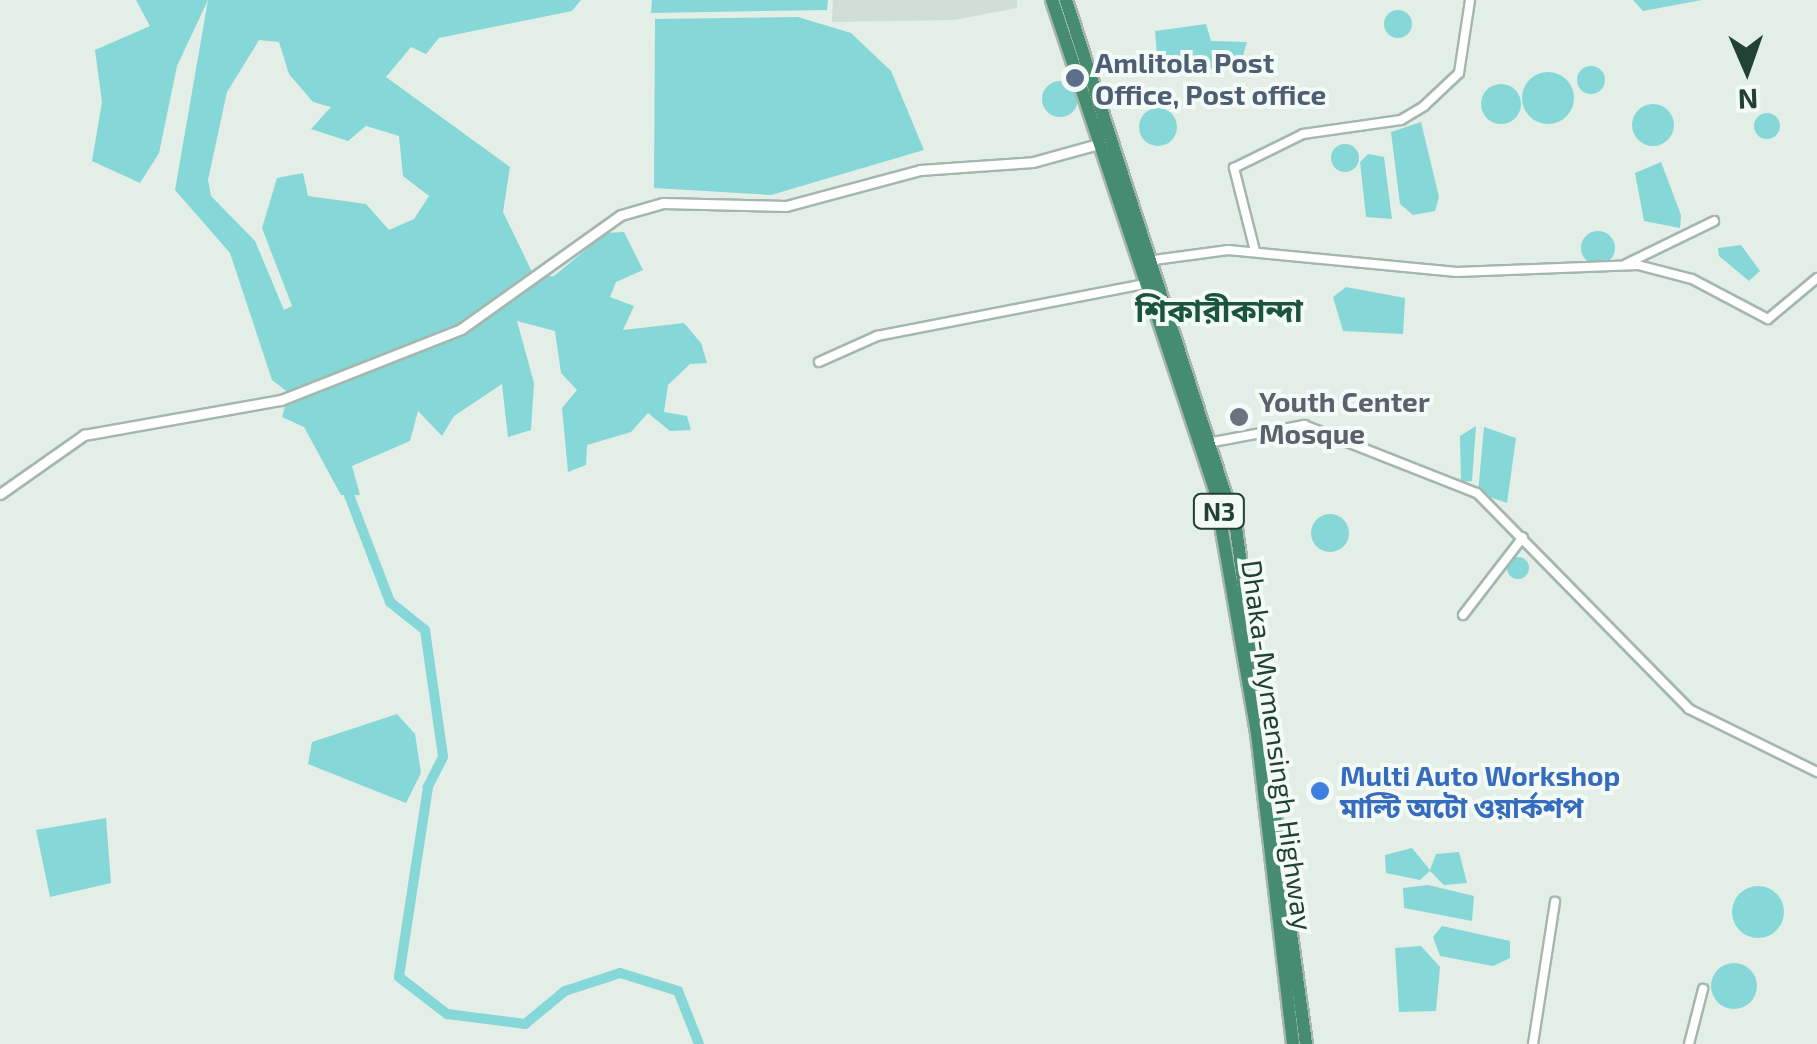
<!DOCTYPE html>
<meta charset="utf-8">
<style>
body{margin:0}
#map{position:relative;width:1817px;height:1044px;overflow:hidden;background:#e3eee7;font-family:"Exo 2","Noto Sans Bengali",sans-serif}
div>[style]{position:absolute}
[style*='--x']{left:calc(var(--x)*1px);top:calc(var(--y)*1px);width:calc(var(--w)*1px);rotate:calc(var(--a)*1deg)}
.built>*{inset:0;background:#d0ded6}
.water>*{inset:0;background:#86d7d7}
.round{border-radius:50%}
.canal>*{height:10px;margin:-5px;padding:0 5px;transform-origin:5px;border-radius:5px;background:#86d7d7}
.roads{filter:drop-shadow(2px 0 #a5b7ad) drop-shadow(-2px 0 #a5b7ad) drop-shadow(0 2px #a5b7ad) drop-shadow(0 -2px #a5b7ad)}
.minor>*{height:8px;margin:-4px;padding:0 4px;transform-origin:4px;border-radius:4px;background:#fff}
.tertiary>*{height:9px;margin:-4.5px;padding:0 4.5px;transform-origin:4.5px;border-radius:4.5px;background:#fff}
.trunk>*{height:12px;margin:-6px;padding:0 6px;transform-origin:6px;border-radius:6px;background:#468c70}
.dots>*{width:28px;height:28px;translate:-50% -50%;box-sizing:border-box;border:5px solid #f4faf6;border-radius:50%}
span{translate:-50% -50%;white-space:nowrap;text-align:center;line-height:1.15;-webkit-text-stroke:8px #f4faf6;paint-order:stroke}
.shield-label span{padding:2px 8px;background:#f4faf6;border:2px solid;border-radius:8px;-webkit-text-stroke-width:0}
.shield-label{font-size:25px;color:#214133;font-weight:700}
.service-label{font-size:28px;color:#4e5e75;font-weight:700}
.left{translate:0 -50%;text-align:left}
.worship-label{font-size:28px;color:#5b616d;font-weight:700}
.street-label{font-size:28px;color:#214133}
.shop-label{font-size:28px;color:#366cbe;font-weight:700}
.quarter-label{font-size:32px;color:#1b553e;font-weight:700}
.north{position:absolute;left:1697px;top:20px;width:100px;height:100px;-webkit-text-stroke:8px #f4faf6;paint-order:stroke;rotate:178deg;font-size:28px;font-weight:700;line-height:40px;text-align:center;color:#214133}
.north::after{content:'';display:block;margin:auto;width:35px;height:45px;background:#214133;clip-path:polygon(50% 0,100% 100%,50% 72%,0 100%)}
</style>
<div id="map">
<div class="built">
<i style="clip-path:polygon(833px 0,1017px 0,1017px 8px,954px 20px,832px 22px)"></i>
</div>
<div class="water">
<i style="clip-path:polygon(136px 0,208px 0,177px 66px,159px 153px,140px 183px,92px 161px,102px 102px,95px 50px,150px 26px)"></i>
<i style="clip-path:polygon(evenodd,208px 0,581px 0,572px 11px,439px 38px,426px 54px,411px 47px,386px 77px,510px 167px,503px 212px,534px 276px,554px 276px,606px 233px,624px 232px,643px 270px,616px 282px,610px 297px,634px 306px,623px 330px,684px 323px,701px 343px,707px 363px,690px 364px,668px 385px,664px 412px,687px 416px,691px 430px,670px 431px,648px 413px,631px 432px,587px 445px,586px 465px,568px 472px,562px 408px,577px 390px,561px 373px,555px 331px,517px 321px,534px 383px,531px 430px,508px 437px,502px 384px,454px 416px,442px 436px,418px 411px,410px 441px,352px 466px,360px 495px,341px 495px,304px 427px,282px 417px,289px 393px,272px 380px,230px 253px,175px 190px,208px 0,259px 40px,279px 42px,289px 74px,313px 102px,331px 107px,311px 129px,348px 141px,366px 126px,399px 136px,403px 176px,429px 196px,414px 219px,389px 230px,366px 204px,308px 196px,303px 173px,277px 178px,262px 228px,292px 306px,284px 310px,255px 241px,211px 196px,208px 180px,227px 92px,259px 40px)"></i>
<i style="clip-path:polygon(652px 0,828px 0,827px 10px,651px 13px)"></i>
<i style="clip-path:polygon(1633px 0,1702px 0,1643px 11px)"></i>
<i class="round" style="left:1384px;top:10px;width:28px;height:28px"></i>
<i style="clip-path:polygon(798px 17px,851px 33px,891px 71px,924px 150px,771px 195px,654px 188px,655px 19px)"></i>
<i style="clip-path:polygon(1206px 24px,1211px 41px,1247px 42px,1239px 70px,1158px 66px,1155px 31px)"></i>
<i class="round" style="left:1577px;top:66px;width:28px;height:28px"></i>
<i class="round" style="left:1522px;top:72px;width:52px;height:52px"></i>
<i class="round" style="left:1042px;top:81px;width:36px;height:36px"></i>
<i class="round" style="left:1481px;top:84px;width:40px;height:40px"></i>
<i class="round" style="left:1632px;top:104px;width:42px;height:42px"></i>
<i class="round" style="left:1139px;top:108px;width:38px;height:38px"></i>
<i class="round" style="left:1754px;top:113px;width:26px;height:26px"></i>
<i style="clip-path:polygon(1421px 122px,1439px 197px,1435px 211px,1413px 215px,1400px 204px,1391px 132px)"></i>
<i class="round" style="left:1331px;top:144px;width:28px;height:28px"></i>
<i style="clip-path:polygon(1368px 154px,1384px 157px,1392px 219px,1366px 217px,1360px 162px)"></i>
<i style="clip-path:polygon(1661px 162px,1681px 215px,1680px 228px,1644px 221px,1635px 173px)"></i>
<i class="round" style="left:1581px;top:231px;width:34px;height:34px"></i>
<i style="clip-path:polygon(1741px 245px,1760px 271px,1749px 281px,1719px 256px,1718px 248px)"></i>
<i style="clip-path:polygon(1346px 287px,1405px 298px,1403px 334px,1343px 331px,1333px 297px)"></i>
<i style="clip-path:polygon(1476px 426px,1472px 481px,1461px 482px,1460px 436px)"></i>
<i style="clip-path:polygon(1484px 427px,1516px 438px,1507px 503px,1478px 493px)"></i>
<i class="round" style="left:1311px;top:514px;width:38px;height:38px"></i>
<i class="round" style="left:1507px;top:557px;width:22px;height:22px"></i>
<i style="clip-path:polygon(397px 714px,415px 734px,421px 773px,406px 803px,308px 764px,312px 742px)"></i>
<i style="clip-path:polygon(106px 818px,111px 883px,50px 897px,36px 830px)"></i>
<i style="clip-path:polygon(1412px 848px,1430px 870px,1436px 854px,1459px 852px,1467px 883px,1444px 885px,1430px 871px,1420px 880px,1386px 873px,1385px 855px)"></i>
<i style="clip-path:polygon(1428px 885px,1474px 896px,1472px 921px,1404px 908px,1403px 888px)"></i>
<i class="round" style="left:1732px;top:886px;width:52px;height:52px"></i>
<i style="clip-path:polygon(1442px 926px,1510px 941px,1510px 958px,1493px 966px,1440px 956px,1433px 937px)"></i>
<i style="clip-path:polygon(1421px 946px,1440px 967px,1436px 1011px,1399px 1012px,1395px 948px)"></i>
<i class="round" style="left:1711px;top:963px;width:46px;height:46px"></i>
</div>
<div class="canal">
<i style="--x:349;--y:495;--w:115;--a:69"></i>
<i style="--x:390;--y:602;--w:45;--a:38.7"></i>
<i style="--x:425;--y:630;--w:128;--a:81.9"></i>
<i style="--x:443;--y:757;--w:34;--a:117"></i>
<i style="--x:428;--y:787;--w:192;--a:98.7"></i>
<i style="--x:399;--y:977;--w:61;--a:37.6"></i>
<i style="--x:447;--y:1014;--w:79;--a:7.3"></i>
<i style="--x:525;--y:1024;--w:52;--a:-39.5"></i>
<i style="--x:565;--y:991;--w:58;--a:-18.1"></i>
<i style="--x:620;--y:973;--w:61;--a:17.2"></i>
<i style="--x:678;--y:991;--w:57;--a:68.4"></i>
</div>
<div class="roads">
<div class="minor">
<i style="--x:1255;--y:251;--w:86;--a:-104.2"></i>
<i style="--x:1234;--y:168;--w:77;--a:-26.2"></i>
<i style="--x:1303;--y:134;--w:99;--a:-8.1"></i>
<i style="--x:1401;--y:120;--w:27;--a:-31"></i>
<i style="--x:1424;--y:106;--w:48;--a:-43.3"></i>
<i style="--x:1459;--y:73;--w:74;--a:-81.4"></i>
<i style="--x:1154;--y:260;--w:75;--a:-7.7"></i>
<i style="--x:1228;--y:250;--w:230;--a:5.5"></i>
<i style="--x:1457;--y:272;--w:181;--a:-2.2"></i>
<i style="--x:1638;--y:265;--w:56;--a:14.5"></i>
<i style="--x:1692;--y:279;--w:86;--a:27.8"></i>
<i style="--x:1768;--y:319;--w:64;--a:-39.9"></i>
<i style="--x:1626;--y:264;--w:98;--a:-26"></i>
<i style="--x:819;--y:362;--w:64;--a:-24.1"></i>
<i style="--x:877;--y:336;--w:277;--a:-11"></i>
<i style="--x:1213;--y:442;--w:93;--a:-10.6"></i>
<i style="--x:1304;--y:425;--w:186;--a:21.5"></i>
<i style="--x:1477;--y:493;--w:303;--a:45.5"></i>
<i style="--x:1689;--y:709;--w:143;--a:26.2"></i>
<i style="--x:1463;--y:615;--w:98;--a:-52.4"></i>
<i style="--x:1533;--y:1044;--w:144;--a:-81.2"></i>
<i style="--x:1689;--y:1044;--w:57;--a:-75.7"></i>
</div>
<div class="tertiary">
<i style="--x:0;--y:494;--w:103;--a:-35.1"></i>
<i style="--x:84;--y:435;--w:200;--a:-10.1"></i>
<i style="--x:281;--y:400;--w:193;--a:-21.5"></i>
<i style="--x:461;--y:329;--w:196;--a:-35.5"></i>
<i style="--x:621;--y:215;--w:44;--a:-15.9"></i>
<i style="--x:663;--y:203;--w:123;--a:1.4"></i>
<i style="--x:786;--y:206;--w:139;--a:-15"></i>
<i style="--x:920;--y:170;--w:113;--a:-4"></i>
<i style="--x:1033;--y:162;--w:72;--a:-15.4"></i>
</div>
<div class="trunk">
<i style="--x:1052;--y:0;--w:516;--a:71.6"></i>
<i style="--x:1215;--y:490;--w:247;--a:80.2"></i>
<i style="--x:1257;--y:733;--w:313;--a:83.4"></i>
<i style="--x:1066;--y:0;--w:555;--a:72.15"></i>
<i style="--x:1236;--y:528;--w:521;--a:82.27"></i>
</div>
</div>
<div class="dots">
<i style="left:1075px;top:78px;background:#5c6f8a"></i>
<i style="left:1239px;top:417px;background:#6b7280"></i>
<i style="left:1320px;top:791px;background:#3f7fe0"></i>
</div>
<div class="shield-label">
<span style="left:1219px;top:511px">N3</span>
</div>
<div class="service-label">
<span class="left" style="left:1095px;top:78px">Amlitola Post<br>Office, Post office</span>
</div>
<div class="worship-label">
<span class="left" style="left:1259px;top:417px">Youth Center<br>Mosque</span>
</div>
<div class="street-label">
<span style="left:1278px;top:745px;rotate:82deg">Dhaka-Mymensingh Highway</span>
</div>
<div class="shop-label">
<span class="left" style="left:1340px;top:791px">Multi Auto Workshop<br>মাল্টি অটো ওয়ার্কশপ</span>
</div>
<div class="quarter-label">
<span style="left:1219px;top:309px">শিকারীকান্দা</span>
</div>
<div class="north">N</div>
</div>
